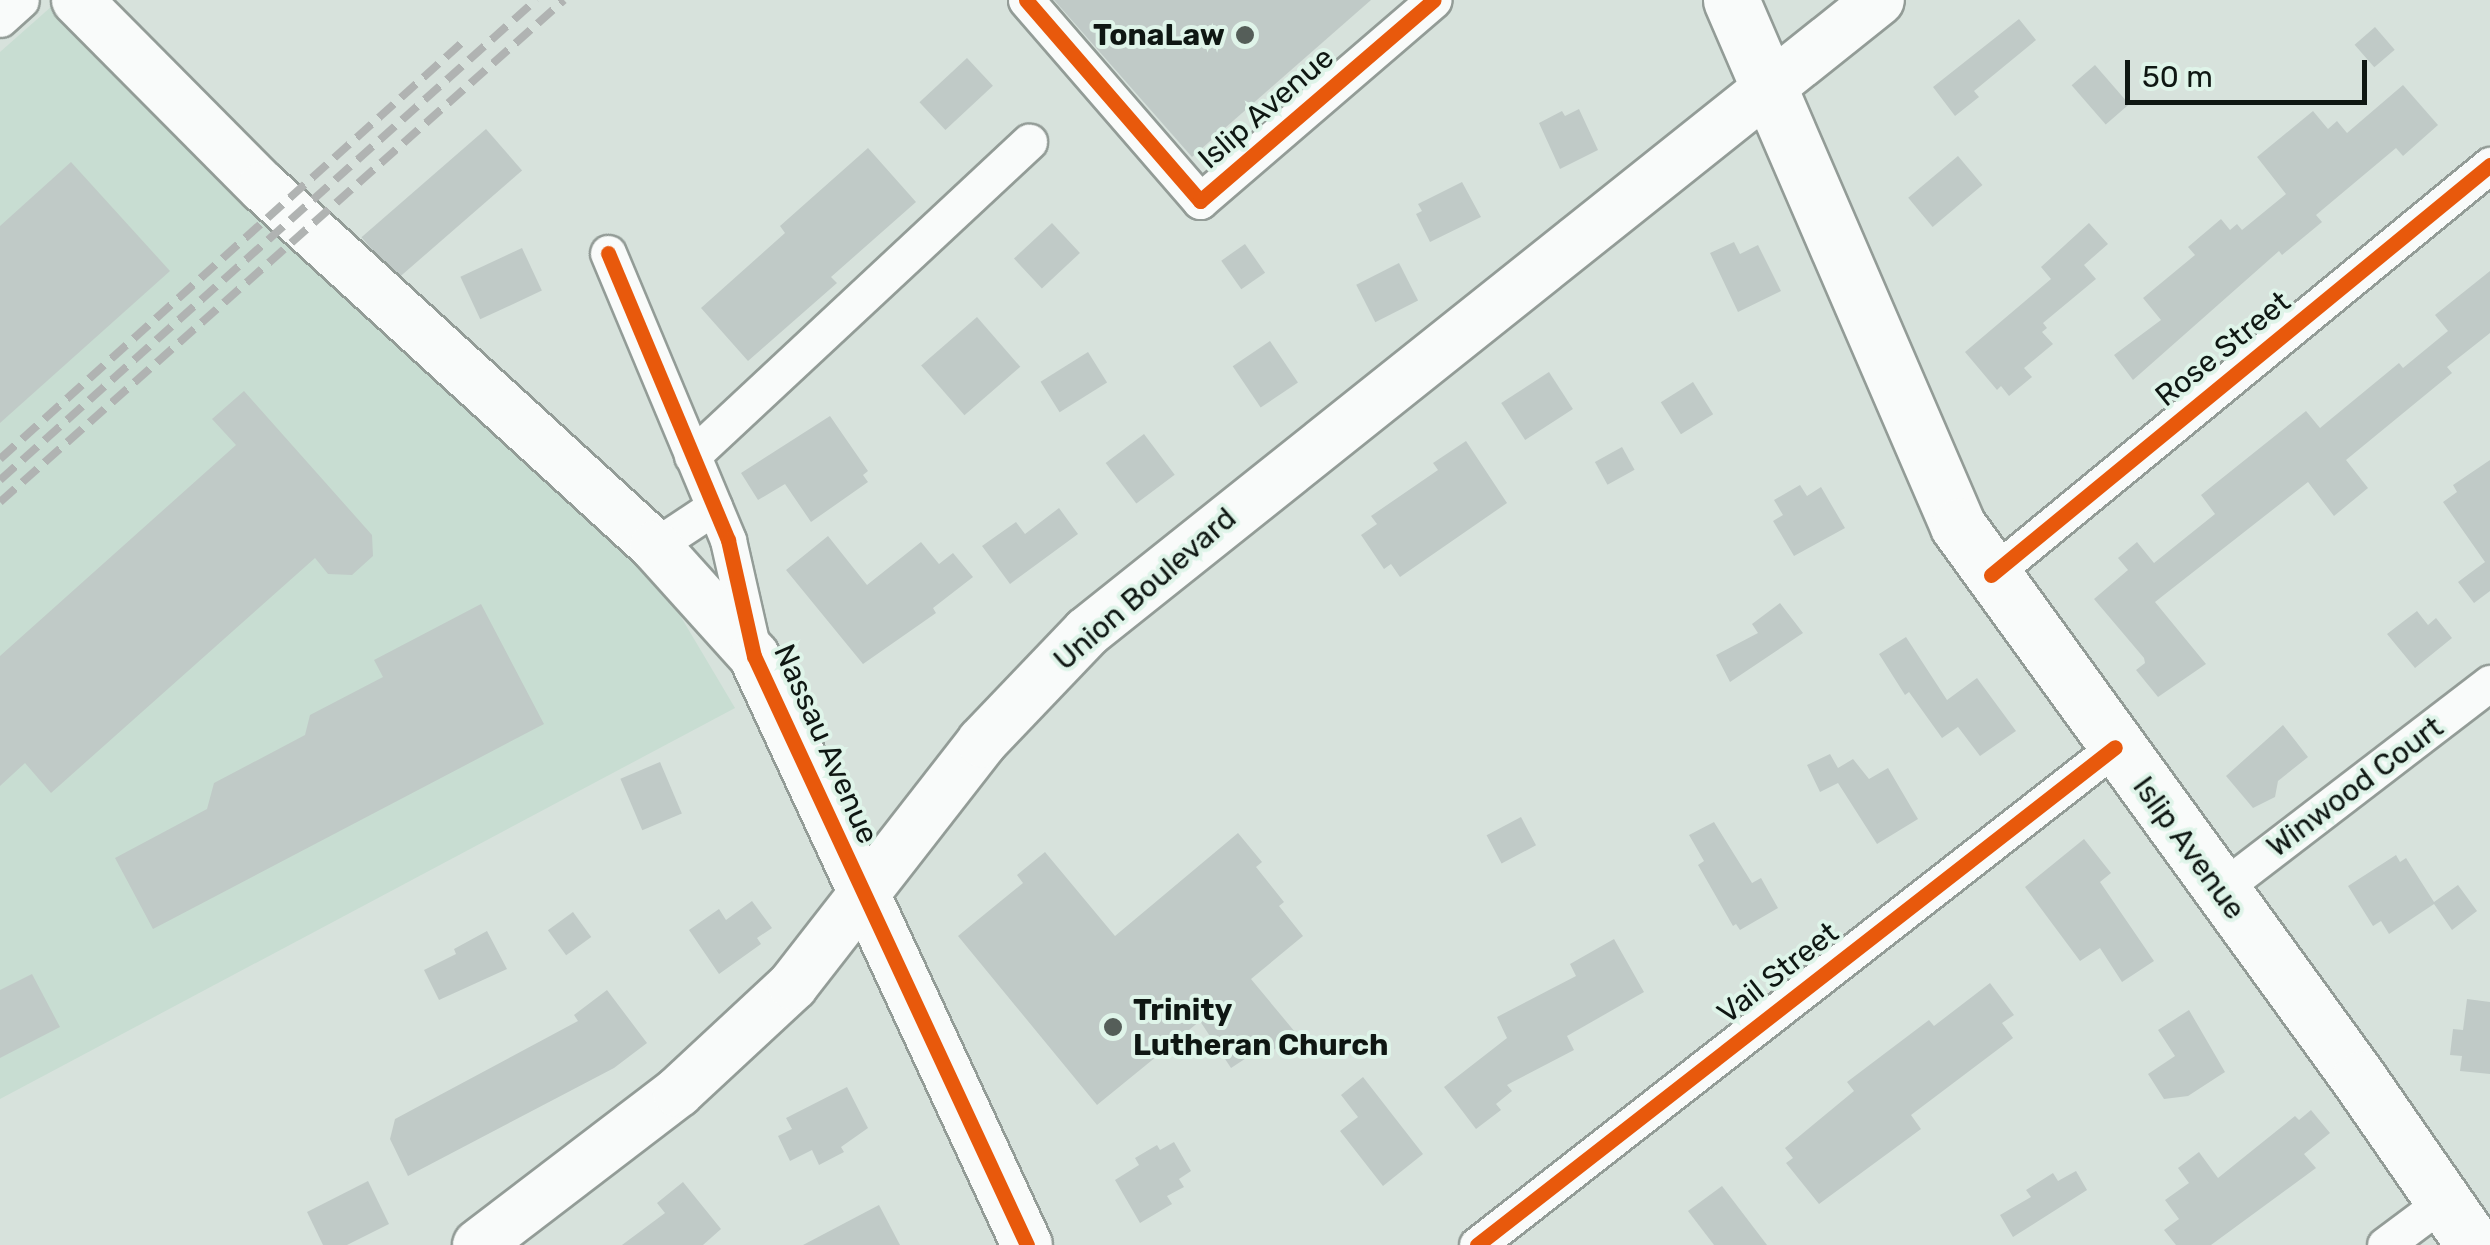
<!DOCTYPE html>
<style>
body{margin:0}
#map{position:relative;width:2490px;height:1245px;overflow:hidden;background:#d7e2dc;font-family:Rubik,sans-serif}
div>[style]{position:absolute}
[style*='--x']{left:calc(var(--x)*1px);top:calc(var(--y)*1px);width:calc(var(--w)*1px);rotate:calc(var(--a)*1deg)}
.built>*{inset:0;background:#c8ddd2}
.building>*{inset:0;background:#c0cac7;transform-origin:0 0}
.roads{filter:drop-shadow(2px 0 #939c97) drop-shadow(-2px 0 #939c97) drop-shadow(0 2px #939c97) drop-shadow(0 -2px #939c97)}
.street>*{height:35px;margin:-17.5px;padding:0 17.5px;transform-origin:17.5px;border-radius:17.5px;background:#f9fbfa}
.secondary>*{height:50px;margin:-25px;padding:0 25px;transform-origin:25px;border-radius:25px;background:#f9fbfa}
.primary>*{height:55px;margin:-27.5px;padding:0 27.5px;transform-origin:27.5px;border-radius:27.5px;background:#f9fbfa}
.rail>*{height:8px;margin-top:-4px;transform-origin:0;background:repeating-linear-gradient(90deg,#b0b3b2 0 20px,transparent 0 30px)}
.cycleway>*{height:15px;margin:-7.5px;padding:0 7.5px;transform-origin:7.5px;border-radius:7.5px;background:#e8590c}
.dots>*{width:28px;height:28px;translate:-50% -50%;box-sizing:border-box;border:5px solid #dff4e9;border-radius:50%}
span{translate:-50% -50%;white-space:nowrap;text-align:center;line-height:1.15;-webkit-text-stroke:8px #dff4e9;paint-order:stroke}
.poi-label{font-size:30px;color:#0f1713;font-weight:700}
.right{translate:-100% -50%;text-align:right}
.left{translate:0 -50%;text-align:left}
.street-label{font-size:30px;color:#0f1713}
.scale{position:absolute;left:2125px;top:60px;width:242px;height:45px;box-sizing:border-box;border:5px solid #0f1713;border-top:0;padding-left:12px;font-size:30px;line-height:35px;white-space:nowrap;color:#0f1713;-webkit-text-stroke:8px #dff4e9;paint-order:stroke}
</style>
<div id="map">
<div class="built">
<i style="clip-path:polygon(52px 6px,659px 580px,735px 708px,0 1099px,0 52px)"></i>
</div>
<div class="building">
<i style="clip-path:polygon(1054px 0,1371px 0,1192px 157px)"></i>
<i style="clip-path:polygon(2019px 19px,2036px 40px,1974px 91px,1979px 97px,1955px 116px,1933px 87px)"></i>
<i style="left:2375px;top:27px;width:30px;height:27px;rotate:49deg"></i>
<i style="left:967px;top:58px;width:38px;height:65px;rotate:47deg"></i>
<i style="left:2095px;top:65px;width:52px;height:31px;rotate:49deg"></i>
<i style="clip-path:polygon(2403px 85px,2438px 125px,2403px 156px,2396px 148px,2316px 215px,2322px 222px,2282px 255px,2279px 251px,2133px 380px,2114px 355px,2161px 320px,2143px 298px,2195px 255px,2188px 247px,2221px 219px,2230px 230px,2237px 224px,2242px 230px,2286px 194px,2257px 157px,2313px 111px,2328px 129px,2337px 121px,2347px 133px)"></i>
<i style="clip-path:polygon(1579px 109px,1598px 150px,1560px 169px,1539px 123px,1562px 111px,1565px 116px)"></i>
<i style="left:486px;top:129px;width:55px;height:165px;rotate:49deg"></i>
<i style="clip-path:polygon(868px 148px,916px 202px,831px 277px,837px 283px,748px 361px,701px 308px,785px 233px,780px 226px)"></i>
<i style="left:1958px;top:156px;width:38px;height:65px;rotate:50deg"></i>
<i style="clip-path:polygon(71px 162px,170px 271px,0 423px,0 226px)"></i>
<i style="clip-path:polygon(1462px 182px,1481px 217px,1430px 242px,1416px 214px,1422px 211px,1418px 204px)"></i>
<i style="left:1052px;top:223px;width:41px;height:52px;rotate:47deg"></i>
<i style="clip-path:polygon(2089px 223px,2108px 244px,2084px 265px,2096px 279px,2043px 323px,2047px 328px,2042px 332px,2053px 344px,2024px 368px,2032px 377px,2009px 396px,2001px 386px,1997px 390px,1965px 352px,2051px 279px,2041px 267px)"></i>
<i style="clip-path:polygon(1734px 242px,1740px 254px,1758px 245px,1781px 291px,1738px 312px,1710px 253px)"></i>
<i style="left:1245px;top:244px;width:35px;height:29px;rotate:55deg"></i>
<i style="left:522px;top:248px;width:47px;height:68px;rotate:65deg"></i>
<i style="left:1399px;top:263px;width:42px;height:48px;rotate:63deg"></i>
<i style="clip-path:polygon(2490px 271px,2490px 333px,2447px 367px,2452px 373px,2346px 460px,2368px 488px,2334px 516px,2308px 482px,2155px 602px,2206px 664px,2158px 697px,2136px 670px,2145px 663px,2144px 658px,2094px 599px,2128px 570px,2118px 558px,2137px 542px,2154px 563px,2215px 514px,2201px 495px,2306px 411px,2320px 428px,2399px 363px,2403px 368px,2448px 331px,2435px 315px)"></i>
<i style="left:977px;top:317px;width:66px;height:74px;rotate:49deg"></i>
<i style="left:1270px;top:341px;width:50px;height:45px;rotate:56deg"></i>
<i style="left:1088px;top:352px;width:36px;height:56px;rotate:58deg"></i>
<i style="left:1549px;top:372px;width:44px;height:57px;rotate:57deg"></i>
<i style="left:1693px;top:382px;width:38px;height:38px;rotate:58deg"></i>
<i style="clip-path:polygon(244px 391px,372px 535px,373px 556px,352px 575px,328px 574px,315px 558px,51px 793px,25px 763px,0 786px,0 656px,236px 445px,212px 419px)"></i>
<i style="clip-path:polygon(830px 416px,868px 471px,863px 475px,868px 482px,811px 522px,785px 484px,758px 500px,741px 473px)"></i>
<i style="left:1144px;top:434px;width:51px;height:48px;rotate:53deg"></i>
<i style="clip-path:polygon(1466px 441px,1507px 503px,1400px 577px,1391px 564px,1384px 569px,1361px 535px,1377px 524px,1371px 516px,1438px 470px,1433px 463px)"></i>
<i style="left:1622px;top:447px;width:26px;height:31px;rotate:61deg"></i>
<i style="clip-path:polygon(2490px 460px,2490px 591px,2474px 603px,2458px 582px,2485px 562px,2443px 502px,2457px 492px,2453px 485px)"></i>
<i style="clip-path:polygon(1800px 485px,1807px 496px,1821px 487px,1845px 528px,1794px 556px,1773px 521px,1783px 515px,1774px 500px)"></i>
<i style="clip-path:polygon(1059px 508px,1078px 534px,1010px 584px,982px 546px,1016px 522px,1025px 534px)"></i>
<i style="clip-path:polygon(828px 536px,867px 585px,921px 542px,939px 564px,953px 553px,973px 577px,933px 608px,936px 613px,863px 664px,786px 570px)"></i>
<i style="clip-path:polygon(1780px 603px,1803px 633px,1730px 682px,1716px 655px,1758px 633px,1752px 624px)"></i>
<i style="clip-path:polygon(481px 604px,544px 724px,153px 929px,115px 858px,207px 809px,214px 783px,305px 735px,310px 715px,383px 677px,374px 660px)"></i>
<i style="clip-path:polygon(2417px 611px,2428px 625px,2436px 618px,2452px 638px,2415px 668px,2387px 634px)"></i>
<i style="clip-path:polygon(1906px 637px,1947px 700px,1977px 678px,2016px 731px,1980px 756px,1958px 727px,1942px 738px,1909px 692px,1905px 695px,1879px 654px)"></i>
<i style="clip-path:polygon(2283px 725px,2308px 757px,2278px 781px,2275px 797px,2253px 808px,2226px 776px)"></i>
<i style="clip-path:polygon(1830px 754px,1838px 768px,1853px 759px,1869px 779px,1888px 768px,1918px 819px,1877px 844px,1838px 783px,1820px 792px,1807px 765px)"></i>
<i style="left:660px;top:762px;width:56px;height:43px;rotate:67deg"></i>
<i style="left:1521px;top:817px;width:32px;height:39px;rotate:62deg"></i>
<i style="clip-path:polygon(1714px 822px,1752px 883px,1761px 878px,1778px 908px,1740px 930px,1736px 924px,1733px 926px,1698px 865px,1704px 861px,1689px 835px)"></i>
<i style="clip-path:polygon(1238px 833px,1262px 862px,1256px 867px,1284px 902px,1279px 906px,1303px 936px,1251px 979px,1295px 1032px,1264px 1058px,1257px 1051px,1231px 1068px,1200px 1021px,1097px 1105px,958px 936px,1023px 883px,1017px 875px,1045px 852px,1115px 936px)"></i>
<i style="clip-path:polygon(2084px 839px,2111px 873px,2100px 882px,2154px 961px,2122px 982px,2100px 948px,2080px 961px,2025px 887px)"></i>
<i style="clip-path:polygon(2396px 855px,2400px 862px,2406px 858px,2434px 902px,2458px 885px,2477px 911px,2452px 930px,2434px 904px,2389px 934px,2381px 921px,2373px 926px,2348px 886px)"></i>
<i style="clip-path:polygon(752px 901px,772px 928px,757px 938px,761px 944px,719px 974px,689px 930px,719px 909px,726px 920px)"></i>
<i style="left:573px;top:912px;width:31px;height:31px;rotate:54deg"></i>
<i style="clip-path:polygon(487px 931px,507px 969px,439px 1000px,424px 970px,456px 954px,454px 949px)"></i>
<i style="clip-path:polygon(1614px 939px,1644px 992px,1567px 1036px,1574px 1050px,1507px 1085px,1512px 1091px,1496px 1104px,1501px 1110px,1476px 1129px,1444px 1087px,1507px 1038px,1497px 1017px,1576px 976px,1570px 964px)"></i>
<i style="clip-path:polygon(32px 974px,60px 1027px,0 1058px,0 990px)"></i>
<i style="clip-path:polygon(1990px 983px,2014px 1015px,2002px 1023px,2013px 1038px,1911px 1115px,1921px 1129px,1819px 1204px,1786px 1163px,1793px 1158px,1785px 1148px,1854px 1091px,1847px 1082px,1929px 1020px,1934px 1026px)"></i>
<i style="clip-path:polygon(607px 990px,647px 1043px,614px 1068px,408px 1176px,390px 1139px,395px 1119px,578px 1021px,574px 1015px)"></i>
<i style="clip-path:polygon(2467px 999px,2490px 1002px,2490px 1074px,2460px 1071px,2462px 1056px,2450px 1055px,2453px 1029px,2463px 1030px)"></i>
<i style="clip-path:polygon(2189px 1010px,2225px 1072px,2188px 1096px,2164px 1099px,2148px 1074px,2175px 1056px,2158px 1030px)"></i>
<i style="clip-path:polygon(1363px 1077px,1423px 1154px,1383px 1186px,1340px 1131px,1358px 1117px,1341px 1095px)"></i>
<i style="clip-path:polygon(847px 1087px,868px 1128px,841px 1147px,844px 1152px,819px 1165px,812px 1150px,790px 1161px,778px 1136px,792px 1129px,786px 1118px)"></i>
<i style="clip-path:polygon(2311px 1110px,2330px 1133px,2304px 1154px,2316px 1168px,2211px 1245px,2176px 1245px,2164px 1230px,2179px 1219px,2165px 1200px,2189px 1183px,2178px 1168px,2199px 1152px,2218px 1178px,2295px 1116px,2299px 1120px)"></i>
<i style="clip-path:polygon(1174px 1142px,1191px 1171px,1179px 1179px,1184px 1187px,1167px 1196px,1172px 1204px,1140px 1223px,1115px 1180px,1139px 1165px,1135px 1158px,1157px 1145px,1160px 1150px)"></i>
<i style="clip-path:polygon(2076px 1171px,2087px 1190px,2013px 1237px,2000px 1215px,2031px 1197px,2026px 1190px,2053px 1173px,2058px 1181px)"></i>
<i style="clip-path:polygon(368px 1181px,389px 1224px,347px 1245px,323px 1245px,307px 1212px)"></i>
<i style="clip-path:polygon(683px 1182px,721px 1229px,703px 1245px,622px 1245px,665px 1213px,657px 1203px)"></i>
<i style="clip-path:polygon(1722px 1186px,1767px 1245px,1714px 1245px,1688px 1211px)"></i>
<i style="clip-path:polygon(879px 1205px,900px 1245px,803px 1245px)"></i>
</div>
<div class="roads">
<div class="street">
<i style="--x:1026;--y:0;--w:266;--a:49.1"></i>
<i style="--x:1200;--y:201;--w:308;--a:-40.7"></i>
<i style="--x:0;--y:19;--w:28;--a:-42"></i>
<i style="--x:608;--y:253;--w:311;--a:67.3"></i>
<i style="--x:728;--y:540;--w:113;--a:77.2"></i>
<i style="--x:692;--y:456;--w:461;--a:-43"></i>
<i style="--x:655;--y:546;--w:71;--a:-33.5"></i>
<i style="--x:1991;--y:575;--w:646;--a:-39.41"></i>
<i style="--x:2220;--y:890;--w:340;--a:-37.5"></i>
<i style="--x:1477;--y:1245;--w:809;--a:-37.97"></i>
<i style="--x:2385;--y:1245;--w:74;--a:-36.7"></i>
</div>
<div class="secondary">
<i style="--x:77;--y:0;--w:264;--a:45.2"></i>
<i style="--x:263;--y:187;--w:532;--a:42.48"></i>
<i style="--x:655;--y:546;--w:148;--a:48"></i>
<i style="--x:754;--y:656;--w:649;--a:65.13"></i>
<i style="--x:478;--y:1245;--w:252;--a:-37.4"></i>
<i style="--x:678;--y:1092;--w:157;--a:-42.9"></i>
<i style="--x:793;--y:985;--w:308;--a:-52.1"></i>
<i style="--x:982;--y:742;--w:152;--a:-46.3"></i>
<i style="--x:1087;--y:632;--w:1013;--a:-38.59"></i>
</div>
<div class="primary">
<i style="--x:1731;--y:0;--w:573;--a:66.66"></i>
<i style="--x:1958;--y:526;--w:683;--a:54.05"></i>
<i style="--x:2359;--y:1079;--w:202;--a:55.3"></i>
</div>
</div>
<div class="rail">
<i style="--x:0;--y:459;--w:629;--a:-42.03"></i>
<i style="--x:0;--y:480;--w:720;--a:-41.85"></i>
<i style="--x:0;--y:502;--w:755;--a:-41.67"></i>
</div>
<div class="cycleway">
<i style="--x:1026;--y:0;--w:266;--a:49.1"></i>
<i style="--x:1200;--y:201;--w:308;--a:-40.7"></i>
<i style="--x:608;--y:253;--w:311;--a:67.3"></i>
<i style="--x:728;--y:540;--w:119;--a:77.4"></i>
<i style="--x:754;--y:656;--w:649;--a:65.13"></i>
<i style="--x:1991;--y:575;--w:646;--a:-39.41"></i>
<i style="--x:1477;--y:1245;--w:809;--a:-37.97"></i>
</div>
<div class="dots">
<i style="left:1245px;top:35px;background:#555e59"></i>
<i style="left:1113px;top:1027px;background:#555e59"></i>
</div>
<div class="poi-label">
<span class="right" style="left:1225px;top:35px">TonaLaw</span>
<span class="left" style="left:1133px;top:1027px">Trinity<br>Lutheran Church</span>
</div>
<div class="street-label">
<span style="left:1266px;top:108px;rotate:-41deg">Islip Avenue</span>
<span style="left:2223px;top:349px;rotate:-39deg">Rose Street</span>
<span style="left:1145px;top:589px;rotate:-41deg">Union Boulevard</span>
<span style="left:826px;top:744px;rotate:66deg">Nassau Avenue</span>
<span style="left:2355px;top:787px;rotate:-37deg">Winwood Court</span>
<span style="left:2189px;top:848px;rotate:54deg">Islip Avenue</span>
<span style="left:1778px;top:973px;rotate:-38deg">Vail Street</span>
</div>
<div class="scale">50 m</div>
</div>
